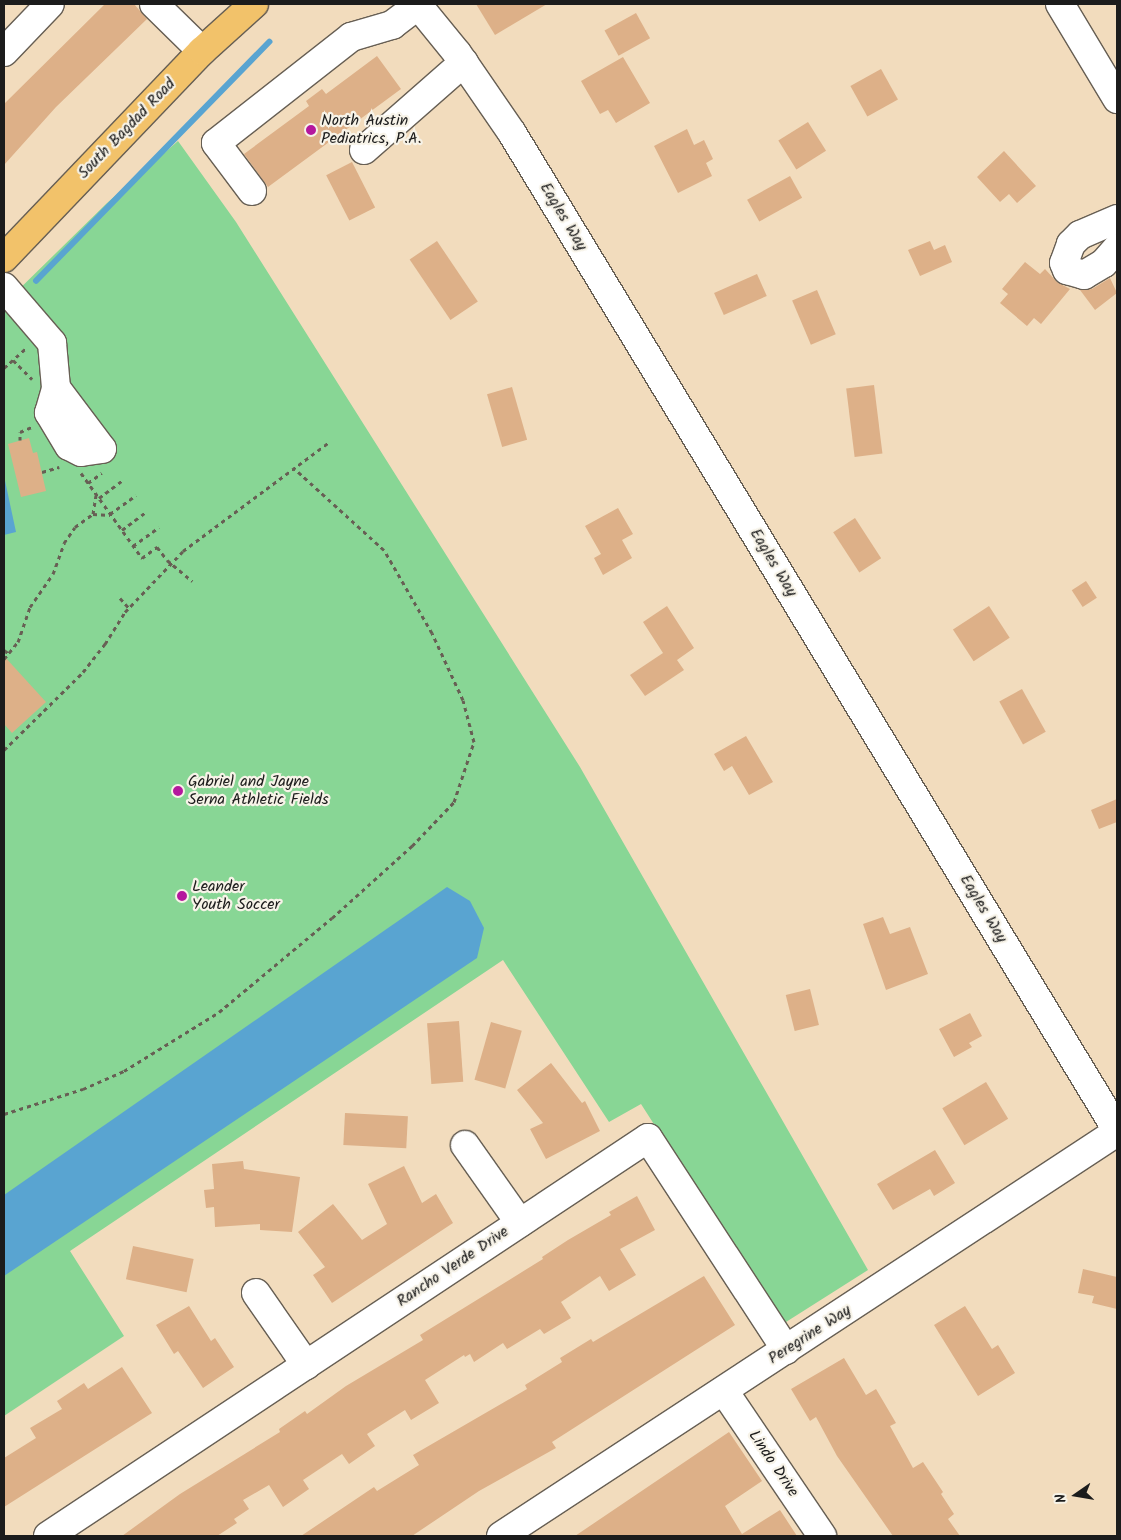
<!DOCTYPE html>
<style>
body{margin:0}
#map{position:relative;width:1121px;height:1540px;overflow:hidden;background:#f2dcbd;font-family:Kalam,sans-serif}
div>[style]{position:absolute}
[style*='--x']{left:calc(var(--x)*1px);top:calc(var(--y)*1px);width:calc(var(--w)*1px);rotate:calc(var(--a)*1deg)}
.green>*{inset:0;background:#88d695}
.water>*{inset:0;background:#59a4d1}
.stream>*{height:5.5px;margin:-2.75px;padding:0 2.75px;transform-origin:2.75px;border-radius:2.75px;background:#59a4d1}
.building>*{inset:0;background:#ddb088;transform-origin:0 0}
.path>*{height:3px;margin-top:-1.5px;transform-origin:0;background:repeating-linear-gradient(90deg,#675f54 0 4px,transparent 0 8px)}
.roads{filter:drop-shadow(1px 0 #675f54) drop-shadow(-1px 0 #675f54) drop-shadow(0 1px #675f54) drop-shadow(0 -1px #675f54)}
.minor>*{height:28px;margin:-14px;padding:0 14px;transform-origin:14px;border-radius:14px;background:#fff}
.major>*{height:28px;margin:-14px;padding:0 14px;transform-origin:14px;border-radius:14px;background:#f2c26a}
.dots>*{width:14px;height:14px;translate:-50% -50%;box-sizing:border-box;border:2px solid #f7f3e8;border-radius:50%}
span{translate:-50% -50%;white-space:nowrap;text-align:center;line-height:1.15;-webkit-text-stroke:4.5px #f7f3e8;paint-order:stroke}
.poi-label{font-size:16px;color:#1c1c1c}
.left{translate:0 -50%;text-align:left}
.street-label{font-size:16px;color:#1c1c1c}
.frame{position:absolute;inset:0;border:5px solid #1c1c1c;pointer-events:none}
.north{position:absolute;left:1051px;top:1470px;width:50px;height:50px;-webkit-text-stroke:4px #f7f3e8;paint-order:stroke;rotate:257deg;font-size:14px;font-weight:700;line-height:20px;text-align:center;color:#1c1c1c}
.north::after{content:'';display:block;margin:auto;width:18px;height:22px;background:#1c1c1c;clip-path:polygon(50% 0,100% 100%,50% 72%,0 100%)}
</style>
<div id="map">
<div class="green">
<i style="clip-path:polygon(178px 141px,236px 222px,580px 767px,868px 1270px,786px 1322px,779px 1319px,641px 1104px,609px 1122px,503px 960px,70px 1251px,124px 1336px,4px 1416px,4px 304px,107px 203px)"></i>
</div>
<div class="water">
<i style="clip-path:polygon(4px 476px,16px 532px,4px 535px)"></i>
<i style="clip-path:polygon(447px 887px,470px 901px,484px 928px,477px 958px,4px 1276px,4px 1195px)"></i>
</div>
<div class="stream">
<i style="--x:36;--y:281;--w:334;--a:-45.7"></i>
</div>
<div class="building">
<i style="clip-path:polygon(105px 4px,134px 4px,147px 19px,56px 107px,4px 165px,4px 104px)"></i>
<i style="clip-path:polygon(476px 4px,547px 4px,495px 35px)"></i>
<i style="left:636px;top:13px;width:29px;height:36px;rotate:61deg"></i>
<i style="clip-path:polygon(377px 56px,401px 89px,268px 187px,244px 154px,309px 106px,306px 101px,322px 89px,326px 94px)"></i>
<i style="clip-path:polygon(623px 57px,650px 103px,616px 123px,608px 110px,600px 114px,581px 81px)"></i>
<i style="left:881px;top:69px;width:35px;height:35px;rotate:61deg"></i>
<i style="left:808px;top:122px;width:34px;height:35px;rotate:58deg"></i>
<i style="clip-path:polygon(687px 129px,694px 145px,704px 140px,713px 159px,706px 163px,712px 176px,678px 193px,654px 146px)"></i>
<i style="clip-path:polygon(1004px 151px,1036px 186px,1017px 203px,1009px 194px,1000px 202px,977px 177px)"></i>
<i style="left:352px;top:162px;width:51px;height:29px;rotate:63deg"></i>
<i style="left:790px;top:176px;width:25px;height:49px;rotate:61deg"></i>
<i style="left:437px;top:241px;width:73px;height:33px;rotate:56deg"></i>
<i style="clip-path:polygon(930px 241px,934px 250px,945px 245px,952px 262px,920px 276px,908px 250px)"></i>
<i style="clip-path:polygon(1025px 262px,1040px 274px,1045px 269px,1057px 282px,1070px 289px,1041px 324px,1034px 318px,1027px 326px,1000px 303px,1008px 294px,1002px 289px)"></i>
<i style="left:757px;top:274px;width:24px;height:47px;rotate:66deg"></i>
<i style="clip-path:polygon(1110px 278px,1117px 293px,1095px 310px,1080px 290px,1092px 289px)"></i>
<i style="left:817px;top:290px;width:48px;height:27px;rotate:67deg"></i>
<i style="left:874px;top:385px;width:69px;height:28px;rotate:83deg"></i>
<i style="left:512px;top:387px;width:55px;height:26px;rotate:74deg"></i>
<i style="clip-path:polygon(29px 438px,33px 453px,37px 452px,46px 491px,21px 497px,8px 444px)"></i>
<i style="clip-path:polygon(618px 508px,633px 534px,622px 540px,632px 558px,603px 575px,594px 558px,601px 554px,585px 526px)"></i>
<i style="left:855px;top:518px;width:48px;height:26px;rotate:57deg"></i>
<i style="left:1086px;top:581px;width:20px;height:17px;rotate:57deg"></i>
<i style="clip-path:polygon(667px 606px,694px 648px,677px 660px,684px 670px,645px 696px,630px 675px,663px 653px,643px 622px)"></i>
<i style="left:989px;top:606px;width:38px;height:43px;rotate:57deg"></i>
<i style="clip-path:polygon(4px 656px,46px 702px,12px 733px,4px 724px)"></i>
<i style="left:1022px;top:689px;width:49px;height:26px;rotate:61deg"></i>
<i style="clip-path:polygon(746px 736px,773px 782px,749px 795px,732px 766px,724px 771px,714px 754px)"></i>
<i style="clip-path:polygon(1117px 799px,1117px 822px,1099px 829px,1091px 810px)"></i>
<i style="clip-path:polygon(883px 917px,890px 934px,910px 927px,928px 974px,886px 990px,863px 924px)"></i>
<i style="left:810px;top:989px;width:37px;height:25px;rotate:76deg"></i>
<i style="clip-path:polygon(970px 1013px,982px 1036px,969px 1043px,972px 1047px,954px 1057px,939px 1029px)"></i>
<i style="left:459px;top:1021px;width:61px;height:32px;rotate:86deg"></i>
<i style="left:491px;top:1022px;width:32px;height:60px;rotate:16deg"></i>
<i style="clip-path:polygon(551px 1063px,582px 1103px,585px 1101px,600px 1131px,546px 1159px,530px 1129px,543px 1123px,517px 1090px)"></i>
<i style="left:986px;top:1082px;width:43px;height:51px;rotate:59deg"></i>
<i style="left:345px;top:1113px;width:63px;height:32px;rotate:3deg"></i>
<i style="clip-path:polygon(935px 1150px,955px 1183px,934px 1196px,930px 1189px,893px 1210px,877px 1184px)"></i>
<i style="clip-path:polygon(243px 1161px,244px 1169px,300px 1177px,292px 1232px,260px 1230px,260px 1224px,215px 1227px,214px 1207px,206px 1208px,204px 1190px,214px 1189px,212px 1164px)"></i>
<i style="clip-path:polygon(404px 1166px,422px 1203px,436px 1194px,453px 1223px,332px 1303px,313px 1275px,325px 1267px,298px 1232px,333px 1204px,362px 1240px,387px 1224px,368px 1184px)"></i>
<i style="clip-path:polygon(637px 1196px,655px 1230px,620px 1249px,636px 1275px,609px 1291px,600px 1276px,561px 1302px,571px 1318px,544px 1334px,540px 1329px,507px 1349px,503px 1343px,474px 1362px,470px 1354px,465px 1357px,464px 1355px,425px 1380px,439px 1403px,411px 1420px,405px 1410px,367px 1434px,375px 1446px,349px 1464px,342px 1454px,303px 1480px,309px 1489px,283px 1507px,269px 1485px,243px 1500px,249px 1509px,234px 1519px,237px 1523px,217px 1536px,122px 1536px,180px 1494px,280px 1432px,279px 1429px,305px 1411px,307px 1414px,346px 1386px,423px 1340px,420px 1335px,543px 1259px,542px 1257px,568px 1240px,611px 1215px,609px 1212px)"></i>
<i style="left:133px;top:1246px;width:62px;height:34px;rotate:12deg"></i>
<i style="clip-path:polygon(1083px 1269px,1117px 1277px,1117px 1309px,1092px 1303px,1094px 1296px,1078px 1293px)"></i>
<i style="clip-path:polygon(704px 1276px,735px 1325px,552px 1442px,556px 1448px,479px 1491px,412px 1536px,301px 1536px,374px 1487px,377px 1491px,419px 1465px,413px 1455px,527px 1389px,525px 1385px,562px 1362px,560px 1358px,591px 1339px,593px 1342px)"></i>
<i style="clip-path:polygon(189px 1306px,211px 1341px,215px 1338px,234px 1367px,203px 1388px,178px 1351px,174px 1354px,156px 1325px)"></i>
<i style="clip-path:polygon(965px 1306px,992px 1349px,998px 1345px,1015px 1373px,978px 1396px,934px 1325px)"></i>
<i style="clip-path:polygon(844px 1358px,866px 1395px,876px 1389px,896px 1423px,890px 1426px,913px 1468px,923px 1462px,943px 1492px,941px 1494px,954px 1514px,948px 1519px,960px 1536px,893px 1536px,837px 1456px,816px 1417px,810px 1421px,791px 1389px)"></i>
<i style="clip-path:polygon(122px 1367px,152px 1413px,4px 1507px,4px 1458px,36px 1438px,30px 1428px,62px 1409px,57px 1401px,84px 1383px,88px 1389px)"></i>
<i style="clip-path:polygon(729px 1432px,762px 1481px,725px 1506px,742px 1534px,780px 1510px,797px 1536px,575px 1536px)"></i>
</div>
<div class="path">
<i style="--x:13;--y:360;--w:27;--a:45"></i>
<i style="--x:4;--y:368;--w:30;--a:-42"></i>
<i style="--x:20;--y:440;--w:8;--a:-90"></i>
<i style="--x:20;--y:432;--w:13;--a:-23"></i>
<i style="--x:42;--y:472;--w:18;--a:-16"></i>
<i style="--x:81;--y:473;--w:105;--a:54.3"></i>
<i style="--x:142;--y:558;--w:19;--a:-36"></i>
<i style="--x:157;--y:547;--w:16;--a:52"></i>
<i style="--x:167;--y:560;--w:33;--a:40"></i>
<i style="--x:88;--y:483;--w:17;--a:-36"></i>
<i style="--x:99;--y:498;--w:31;--a:-37"></i>
<i style="--x:93;--y:514;--w:19;--a:-81"></i>
<i style="--x:110;--y:514;--w:32;--a:-36"></i>
<i style="--x:122;--y:530;--w:31;--a:-37"></i>
<i style="--x:133;--y:546;--w:32;--a:-36"></i>
<i style="--x:120;--y:598;--w:13;--a:48"></i>
<i style="--x:4;--y:650;--w:5;--a:37"></i>
<i style="--x:4;--y:659;--w:22;--a:-51"></i>
<i style="--x:18;--y:642;--w:37;--a:-71"></i>
<i style="--x:30;--y:607;--w:40;--a:-55.1"></i>
<i style="--x:53;--y:574;--w:33;--a:-70"></i>
<i style="--x:64;--y:543;--w:19;--a:-55"></i>
<i style="--x:75;--y:527;--w:22;--a:-36"></i>
<i style="--x:93;--y:514;--w:17;--a:3"></i>
<i style="--x:4;--y:750;--w:111;--a:-44.6"></i>
<i style="--x:83;--y:672;--w:36;--a:-52"></i>
<i style="--x:105;--y:644;--w:38;--a:-58"></i>
<i style="--x:125;--y:612;--w:84;--a:-46.4"></i>
<i style="--x:183;--y:551;--w:181;--a:-36.7"></i>
<i style="--x:4;--y:1114;--w:83;--a:-17.6"></i>
<i style="--x:83;--y:1089;--w:45;--a:-23.7"></i>
<i style="--x:124;--y:1071;--w:112;--a:-31.8"></i>
<i style="--x:219;--y:1012;--w:147;--a:-39.8"></i>
<i style="--x:332;--y:918;--w:108;--a:-42"></i>
<i style="--x:412;--y:846;--w:61;--a:-46.3"></i>
<i style="--x:454;--y:802;--w:63;--a:-71.6"></i>
<i style="--x:474;--y:742;--w:43;--a:-104.7"></i>
<i style="--x:463;--y:700;--w:74;--a:-114.8"></i>
<i style="--x:432;--y:633;--w:96;--a:-120"></i>
<i style="--x:384;--y:550;--w:122;--a:-137.7"></i>
</div>
<div class="roads">
<div class="minor">
<i style="--x:154;--y:4;--w:67;--a:44.4"></i>
<i style="--x:417;--y:4;--w:63;--a:50.8"></i>
<i style="--x:457;--y:53;--w:97;--a:55.5"></i>
<i style="--x:512;--y:133;--w:1166;--a:58.75"></i>
<i style="--x:1060;--y:4;--w:111;--a:59"></i>
<i style="--x:4;--y:52;--w:66;--a:-46.2"></i>
<i style="--x:364;--y:150;--w:133;--a:-41.3"></i>
<i style="--x:252;--y:191;--w:60;--a:-126.9"></i>
<i style="--x:216;--y:143;--w:172;--a:-38.1"></i>
<i style="--x:351;--y:37;--w:43;--a:-16.3"></i>
<i style="--x:392;--y:25;--w:35;--a:-37"></i>
<i style="--x:1117;--y:219;--w:40;--a:156.6"></i>
<i style="--x:1080;--y:235;--w:13;--a:135"></i>
<i style="--x:1071;--y:244;--w:20;--a:110"></i>
<i style="--x:1064;--y:263;--w:8;--a:67"></i>
<i style="--x:1067;--y:270;--w:18;--a:16"></i>
<i style="--x:1084;--y:275;--w:23;--a:-31"></i>
<i style="--x:1104;--y:263;--w:20;--a:-49"></i>
<i style="--x:4;--y:287;--w:74;--a:49.4"></i>
<i style="--x:52;--y:343;--w:45;--a:84.9"></i>
<i style="--x:56;--y:388;--w:76;--a:53"></i>
<i style="--x:102;--y:449;--w:21;--a:172"></i>
<i style="--x:81;--y:452;--w:13;--a:-153"></i>
<i style="--x:69;--y:446;--w:39;--a:-121"></i>
<i style="--x:49;--y:413;--w:26;--a:-74"></i>
<i style="--x:465;--y:1145;--w:95;--a:54.8"></i>
<i style="--x:256;--y:1293;--w:88;--a:55.2"></i>
<i style="--x:724;--y:1391;--w:175;--a:55.9"></i>
<i style="--x:48;--y:1536;--w:720;--a:-33.56"></i>
<i style="--x:648;--y:1138;--w:253;--a:56.9"></i>
<i style="--x:501;--y:1536;--w:737;--a:-33.26"></i>
</div>
<div class="major">
<i style="--x:4;--y:258;--w:286;--a:-46.3"></i>
<i style="--x:202;--y:51;--w:70;--a:-42.1"></i>
</div>
</div>
<div class="dots">
<i style="left:311px;top:130px;background:#b5179e"></i>
<i style="left:178px;top:791px;background:#b5179e"></i>
<i style="left:182px;top:896px;background:#b5179e"></i>
</div>
<div class="poi-label">
<span class="left" style="left:321px;top:130px">North Austin<br>Pediatrics, P.A.</span>
<span class="left" style="left:188px;top:791px">Gabriel and Jayne<br>Serna Athletic Fields</span>
<span class="left" style="left:192px;top:896px">Leander<br>Youth Soccer</span>
</div>
<div class="street-label">
<span style="left:127px;top:129px;rotate:-46deg">South Bagdad Road</span>
<span style="left:563px;top:217px;rotate:59deg">Eagles Way</span>
<span style="left:773px;top:563px;rotate:59deg">Eagles Way</span>
<span style="left:983px;top:909px;rotate:59deg">Eagles Way</span>
<span style="left:453px;top:1267px;rotate:-34deg">Rancho Verde Drive</span>
<span style="left:810px;top:1335px;rotate:-33deg">Peregrine Way</span>
<span style="left:773px;top:1464px;rotate:56deg">Lindo Drive</span>
</div>
<div class="frame"></div>
<div class="north">N</div>
</div>
